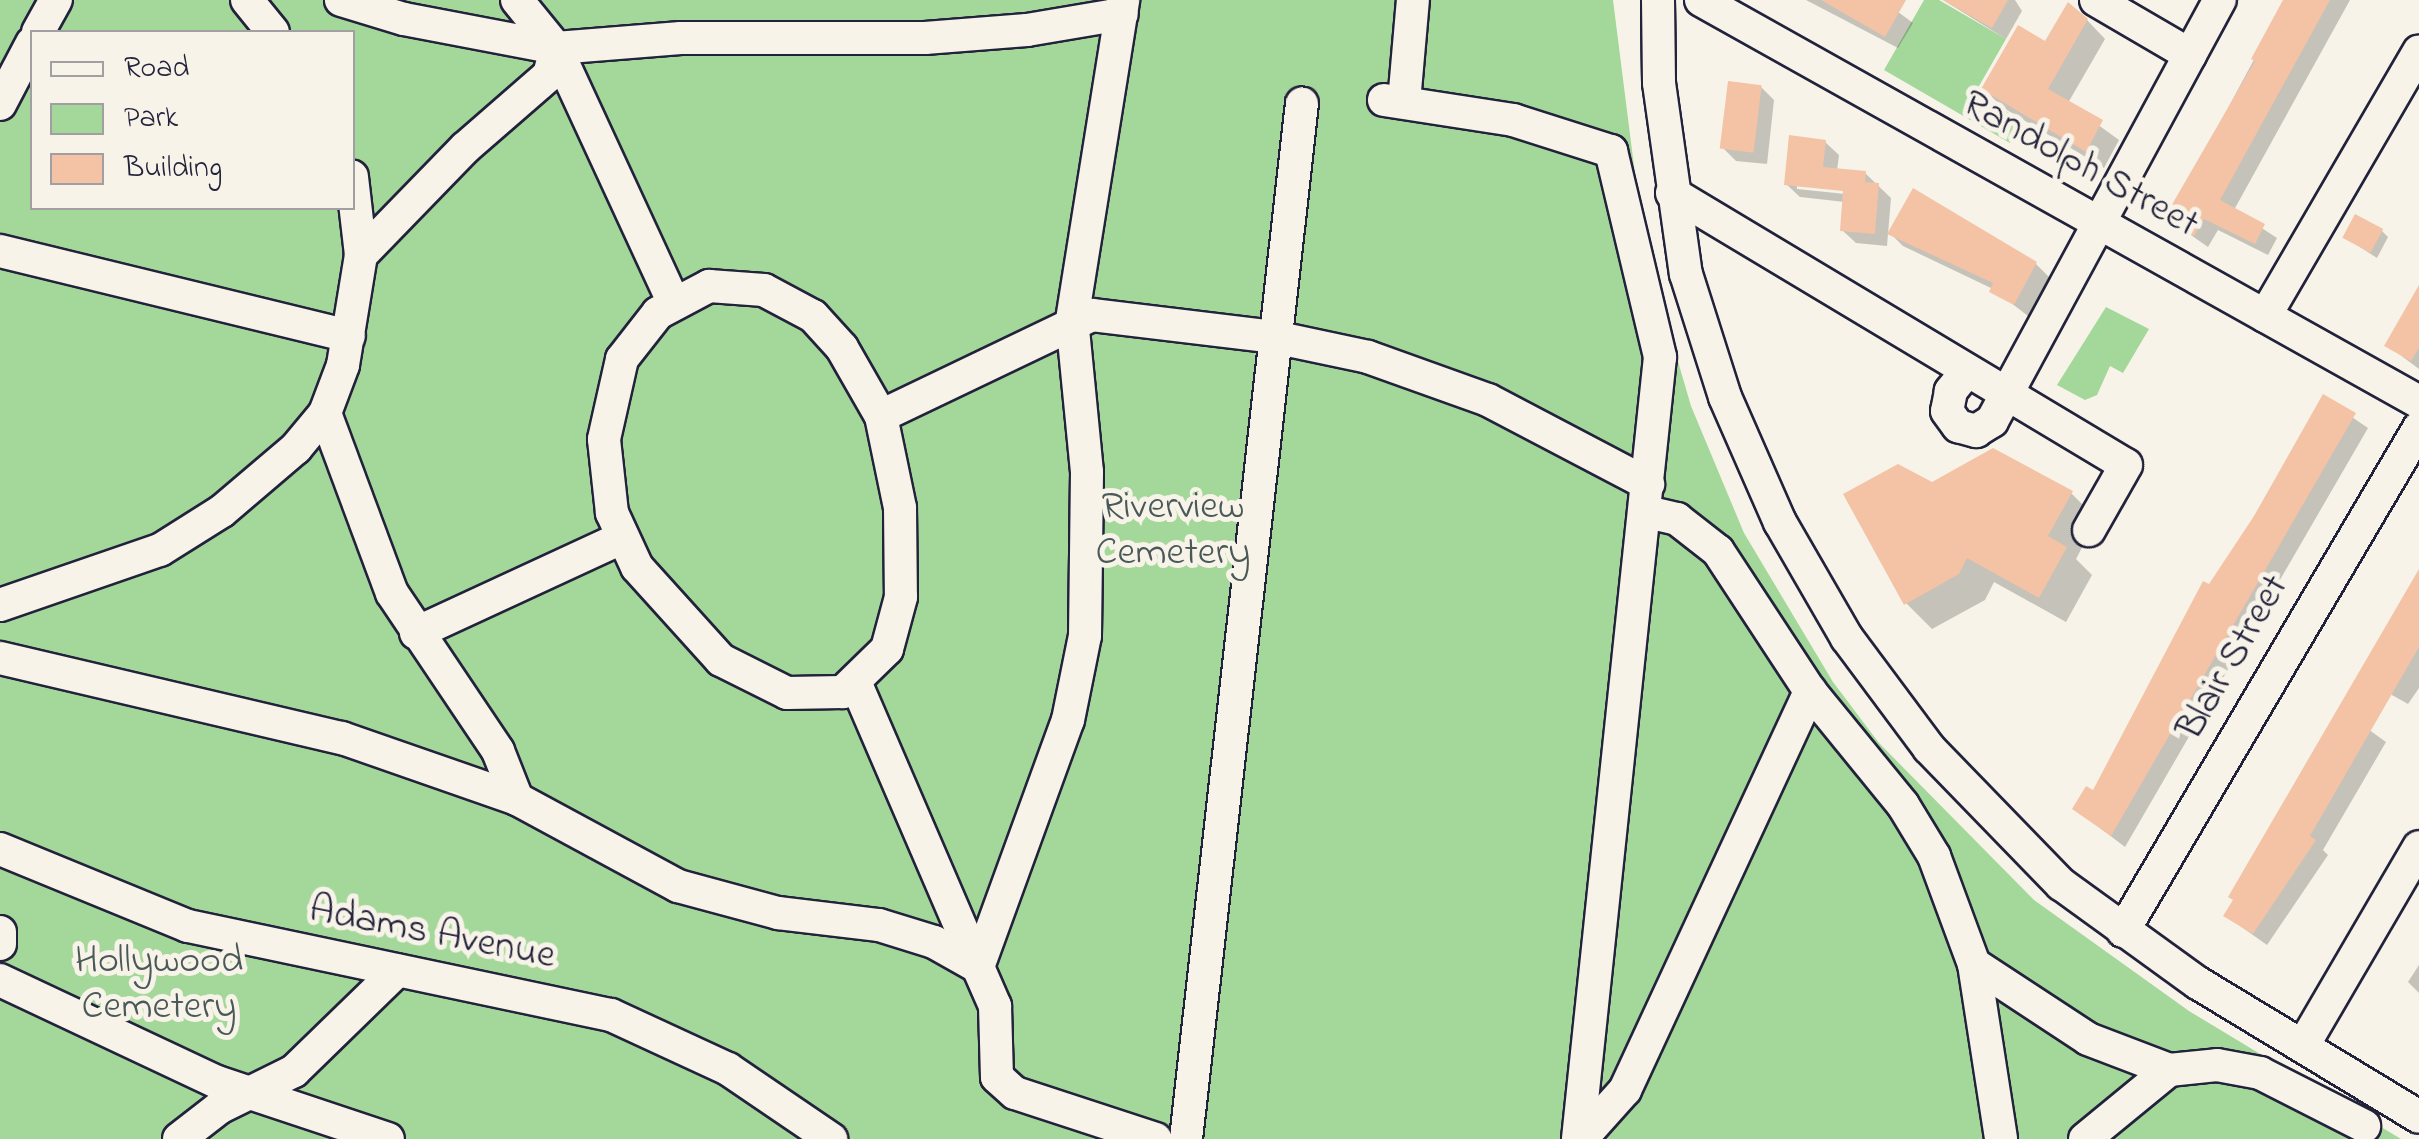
<!DOCTYPE html>
<style>
body{margin:0}
#map{position:relative;width:2419px;height:1139px;overflow:hidden;background:#f7f3e8;font-family:"Indie Flower",sans-serif}
div>[style]{position:absolute}
[style*='--x']{left:calc(var(--x)*1px);top:calc(var(--y)*1px);width:calc(var(--w)*1px);rotate:calc(var(--a)*1deg)}
.green>*{inset:0;background:#a4d89b}
.shadow>*{inset:0;background:#0003}
.building>*{inset:0;background:#f4c2a4;transform-origin:0 0}
.roads{filter:drop-shadow(2px 0 #22223b) drop-shadow(-2px 0 #22223b) drop-shadow(0 2px #22223b) drop-shadow(0 -2px #22223b)}
.minor>*{height:32px;margin:-16px;padding:0 16px;transform-origin:16px;border-radius:16px;background:#f7f3e8}
span{translate:-50% -50%;white-space:nowrap;text-align:center;line-height:1.15;-webkit-text-stroke:10px #f7f3e8;paint-order:stroke}
.street-label{font-size:40px;color:#22223b}
.park-label{font-size:40px;color:#495958}
.legend{position:absolute;left:30px;top:30px;width:325px;height:180px;box-sizing:border-box;background:#f7f3e8;border:2px solid #a29fa3;margin:0;padding:12px 18px;list-style:none;font-size:30px;color:#22223b}
.legend li{display:flex;align-items:center;gap:20px;height:50px}
.legend b{width:50px;border:2px solid #a29fa3}
</style>
<div id="map">
<div class="green">
<i style="clip-path:polygon(evenodd,0 0,1613px 0,1644px 245px,1691px 406px,1744px 533px,1833px 682px,1879px 743px,2034px 900px,2189px 1011px,2401px 1139px,0 1139px,0 0,32px 32px,352px 32px,352px 208px,32px 208px,32px 32px)"></i>
<i style="clip-path:polygon(1924px 0,1939px 0,2006px 39px,1975px 93px,2023px 121px,2010px 143px,1884px 70px)"></i>
<i style="clip-path:polygon(2106px 307px,2149px 329px,2123px 373px,2110px 366px,2097px 395px,2085px 400px,2057px 385px)"></i>
</div>
<div class="shadow">
<i style="clip-path:polygon(1806px 0,1882px 0,1913px 23px,1898px 48px)"></i>
<i style="clip-path:polygon(1943px 0,2015px 0,2022px 11px,2006px 39px)"></i>
<i style="clip-path:polygon(2294px 0,2350px 0,2234px 210px,2277px 238px,2268px 255px,2218px 230px,2208px 247px,2168px 219px,2283px 6px)"></i>
<i style="clip-path:polygon(2087px 20px,2105px 39px,2068px 103px,2119px 140px,2104px 168px,2002px 107px,1984px 89px)"></i>
<i style="clip-path:polygon(1761px 87px,1774px 100px,1767px 164px,1736px 161px,1723px 148px)"></i>
<i style="clip-path:polygon(evenodd,1825px 142px,1839px 155px,1837px 171px,1865px 173px,1891px 198px,1887px 246px,1856px 243px,1842px 230px,1845px 202px,1800px 197px,1786px 184px,1825px 142px,1797px 184px,1856px 190px,1855px 195px,1797px 189px,1797px 184px)"></i>
<i style="clip-path:polygon(2382px 231px,2388px 237px,2377px 258px,2346px 238px)"></i>
<i style="clip-path:polygon(1890px 233px,2036px 264px,2049px 277px,2028px 316px,1993px 289px,1903px 246px)"></i>
<i style="clip-path:polygon(2419px 287px,2419px 369px,2387px 345px)"></i>
<i style="clip-path:polygon(2324px 398px,2368px 428px,2125px 847px,2075px 809px,2094px 794px)"></i>
<i style="clip-path:polygon(1932px 485px,2071px 493px,2097px 519px,2076px 559px,2092px 575px,2066px 622px,1994px 582px,1985px 600px,1932px 629px,1906px 603px)"></i>
<i style="clip-path:polygon(2419px 570px,2419px 688px,2408px 704px,2374px 685px)"></i>
<i style="clip-path:polygon(2340px 709px,2386px 742px,2323px 850px,2328px 855px,2267px 945px,2226px 916px)"></i>
<i style="clip-path:polygon(2419px 965px,2419px 993px,2408px 982px)"></i>
</div>
<div class="building">
<i style="clip-path:polygon(1821px 0,1906px 0,1885px 37px)"></i>
<i style="clip-path:polygon(1943px 0,2008px 0,1992px 28px)"></i>
<i style="clip-path:polygon(2283px 0,2330px 0,2220px 200px,2265px 224px,2255px 244px,2204px 219px,2194px 236px,2165px 220px,2170px 208px,2255px 61px,2251px 59px)"></i>
<i style="clip-path:polygon(2068px 2px,2088px 19px,2048px 89px,2103px 120px,2086px 152px,1981px 89px,2018px 25px,2045px 41px)"></i>
<i style="left:1728px;top:81px;width:34px;height:68px;rotate:7deg"></i>
<i style="clip-path:polygon(1789px 135px,1826px 140px,1823px 167px,1866px 171px,1865px 182px,1879px 183px,1875px 234px,1840px 231px,1843px 191px,1784px 185px)"></i>
<i style="clip-path:polygon(1913px 188px,2037px 262px,2014px 305px,1989px 292px,1993px 283px,1887px 234px)"></i>
<i style="left:2355px;top:214px;width:32px;height:27px;rotate:28deg"></i>
<i style="clip-path:polygon(2419px 285px,2419px 348px,2411px 361px,2384px 346px)"></i>
<i style="clip-path:polygon(2323px 394px,2356px 413px,2111px 836px,2072px 809px,2086px 786px,2093px 790px,2203px 581px,2209px 584px,2254px 516px)"></i>
<i style="clip-path:polygon(1993px 448px,2073px 491px,2048px 536px,2067px 547px,2039px 598px,1967px 558px,1959px 574px,1904px 605px,1843px 494px,1898px 464px,1932px 482px)"></i>
<i style="clip-path:polygon(2419px 569px,2419px 647px,2310px 836px,2316px 840px,2253px 934px,2223px 916px,2233px 900px,2228px 897px)"></i>
</div>
<div class="roads">
<div class="minor">
<i style="--x:247;--y:0;--w:41;--a:50.9"></i>
<i style="--x:341;--y:0;--w:66;--a:16.8"></i>
<i style="--x:404;--y:19;--w:155;--a:10.8"></i>
<i style="--x:556;--y:48;--w:125;--a:-4.6"></i>
<i style="--x:681;--y:38;--w:244;--a:0"></i>
<i style="--x:925;--y:38;--w:102;--a:-4.5"></i>
<i style="--x:1027;--y:30;--w:96;--a:-9.6"></i>
<i style="--x:517;--y:0;--w:62;--a:50.9"></i>
<i style="--x:556;--y:48;--w:279;--a:65.2"></i>
<i style="--x:1658;--y:0;--w:83;--a:89.3"></i>
<i style="--x:1659;--y:83;--w:193;--a:82"></i>
<i style="--x:1686;--y:274;--w:129;--a:72.4"></i>
<i style="--x:1725;--y:397;--w:137;--a:66.3"></i>
<i style="--x:1780;--y:522;--w:134;--a:60"></i>
<i style="--x:1847;--y:638;--w:137;--a:53.3"></i>
<i style="--x:1929;--y:748;--w:190;--a:45.9"></i>
<i style="--x:2061;--y:884;--w:169;--a:35.9"></i>
<i style="--x:2198;--y:983;--w:258;--a:31.2"></i>
<i style="--x:1701;--y:0;--w:823;--a:29.24"></i>
<i style="--x:2096;--y:0;--w:109;--a:30.3"></i>
<i style="--x:38;--y:32;--w:37;--a:-61"></i>
<i style="--x:1384;--y:100;--w:131;--a:8.8"></i>
<i style="--x:1513;--y:120;--w:103;--a:17.6"></i>
<i style="--x:1611;--y:151;--w:212;--a:76.6"></i>
<i style="--x:1660;--y:357;--w:786;--a:95.99"></i>
<i style="--x:1404;--y:102;--w:102;--a:-85"></i>
<i style="--x:0;--y:104;--w:69;--a:-62.3"></i>
<i style="--x:1672;--y:193;--w:529;--a:30.93"></i>
<i style="--x:2126;--y:465;--w:75;--a:119.6"></i>
<i style="--x:0;--y:251;--w:359;--a:13.7"></i>
<i style="--x:361;--y:255;--w:149;--a:-45.8"></i>
<i style="--x:465;--y:148;--w:111;--a:-41"></i>
<i style="--x:549;--y:75;--w:28;--a:-75"></i>
<i style="--x:709;--y:286;--w:55;--a:4.2"></i>
<i style="--x:764;--y:290;--w:55;--a:28"></i>
<i style="--x:813;--y:316;--w:43;--a:47.8"></i>
<i style="--x:842;--y:348;--w:78;--a:60.2"></i>
<i style="--x:881;--y:416;--w:94;--a:78.3"></i>
<i style="--x:900;--y:508;--w:89;--a:89.4"></i>
<i style="--x:901;--y:597;--w:54;--a:105.1"></i>
<i style="--x:887;--y:649;--w:62;--a:135.7"></i>
<i style="--x:843;--y:692;--w:56;--a:179"></i>
<i style="--x:787;--y:693;--w:74;--a:-153.4"></i>
<i style="--x:721;--y:660;--w:125;--a:-132.1"></i>
<i style="--x:637;--y:567;--w:60;--a:-114.8"></i>
<i style="--x:612;--y:513;--w:74;--a:-96.2"></i>
<i style="--x:604;--y:439;--w:82;--a:-77.3"></i>
<i style="--x:622;--y:359;--w:58;--a:-52"></i>
<i style="--x:658;--y:313;--w:58;--a:-27.9"></i>
<i style="--x:2265;--y:316;--w:306;--a:-59.8"></i>
<i style="--x:1967;--y:371;--w:26;--a:129"></i>
<i style="--x:1951;--y:391;--w:20;--a:101"></i>
<i style="--x:1947;--y:411;--w:19;--a:54"></i>
<i style="--x:1958;--y:426;--w:19;--a:16"></i>
<i style="--x:1976;--y:431;--w:19;--a:-32"></i>
<i style="--x:1992;--y:421;--w:479;--a:-61.6"></i>
<i style="--x:325;--y:413;--w:192;--a:69.6"></i>
<i style="--x:392;--y:593;--w:190;--a:56.1"></i>
<i style="--x:498;--y:751;--w:52;--a:68.4"></i>
<i style="--x:881;--y:416;--w:234;--a:-25.6"></i>
<i style="--x:1092;--y:315;--w:183;--a:6.9"></i>
<i style="--x:1274;--y:337;--w:96;--a:12"></i>
<i style="--x:1368;--y:357;--w:127;--a:19.7"></i>
<i style="--x:1488;--y:400;--w:181;--a:27.7"></i>
<i style="--x:1647;--y:512;--w:31;--a:13"></i>
<i style="--x:1677;--y:519;--w:52;--a:38"></i>
<i style="--x:1718;--y:551;--w:168;--a:56.7"></i>
<i style="--x:1810;--y:691;--w:147;--a:50.8"></i>
<i style="--x:1903;--y:805;--w:60;--a:58.7"></i>
<i style="--x:1934;--y:856;--w:115;--a:69.7"></i>
<i style="--x:1974;--y:964;--w:177;--a:81.2"></i>
<i style="--x:0;--y:605;--w:169;--a:-19"></i>
<i style="--x:160;--y:550;--w:73;--a:-32.2"></i>
<i style="--x:222;--y:511;--w:97;--a:-40.4"></i>
<i style="--x:296;--y:448;--w:45;--a:-50.4"></i>
<i style="--x:325;--y:413;--w:51;--a:-69.4"></i>
<i style="--x:343;--y:365;--w:111;--a:-80.7"></i>
<i style="--x:361;--y:255;--w:79;--a:-96.6"></i>
<i style="--x:416;--y:633;--w:227;--a:-24.8"></i>
<i style="--x:0;--y:658;--w:351;--a:13.2"></i>
<i style="--x:342;--y:738;--w:185;--a:19.2"></i>
<i style="--x:517;--y:799;--w:183;--a:28.4"></i>
<i style="--x:678;--y:886;--w:104;--a:15.1"></i>
<i style="--x:778;--y:913;--w:102;--a:6.8"></i>
<i style="--x:879;--y:925;--w:58;--a:17.2"></i>
<i style="--x:934;--y:942;--w:51;--a:29.6"></i>
<i style="--x:978;--y:967;--w:43;--a:66.4"></i>
<i style="--x:995;--y:1006;--w:71;--a:88.4"></i>
<i style="--x:997;--y:1077;--w:24;--a:42"></i>
<i style="--x:1015;--y:1093;--w:148;--a:18.1"></i>
<i style="--x:856;--y:684;--w:308;--a:66.7"></i>
<i style="--x:0;--y:849;--w:203;--a:22.3"></i>
<i style="--x:188;--y:926;--w:432;--a:11.9"></i>
<i style="--x:611;--y:1015;--w:129;--a:24.8"></i>
<i style="--x:728;--y:1069;--w:125;--a:34.2"></i>
<i style="--x:2123;--y:931;--w:584;--a:-59.52"></i>
<i style="--x:0;--y:932;--w:12;--a:90"></i>
<i style="--x:1974;--y:964;--w:136;--a:33.3"></i>
<i style="--x:2088;--y:1039;--w:87;--a:20.9"></i>
<i style="--x:2169;--y:1070;--w:48;--a:-5.9"></i>
<i style="--x:2217;--y:1065;--w:44;--a:10.5"></i>
<i style="--x:2260;--y:1073;--w:117;--a:27"></i>
<i style="--x:978;--y:967;--w:263;--a:-70"></i>
<i style="--x:1068;--y:720;--w:86;--a:-78.6"></i>
<i style="--x:1085;--y:636;--w:164;--a:-89.3"></i>
<i style="--x:1087;--y:472;--w:153;--a:-95.6"></i>
<i style="--x:1072;--y:320;--w:324;--a:-80.9"></i>
<i style="--x:0;--y:980;--w:240;--a:25.2"></i>
<i style="--x:217;--y:1082;--w:180;--a:18.4"></i>
<i style="--x:2304;--y:1044;--w:228;--a:-59.7"></i>
<i style="--x:179;--y:1139;--w:51;--a:-37.8"></i>
<i style="--x:219;--y:1108;--w:84;--a:-26.3"></i>
<i style="--x:294;--y:1071;--w:144;--a:-44.2"></i>
<i style="--x:1186;--y:1139;--w:1042;--a:-83.61"></i>
<i style="--x:1581;--y:1139;--w:66;--a:-48.1"></i>
<i style="--x:1625;--y:1090;--w:440;--a:-65.1"></i>
<i style="--x:2085;--y:1139;--w:109;--a:-39.4"></i>
</div>
</div>
<div class="street-label">
<span style="left:2080px;top:165px;rotate:29deg">Randolph Street</span>
<span style="left:2234px;top:658px;rotate:-60deg">Blair Street</span>
<span style="left:432px;top:934px;rotate:11deg">Adams Avenue</span>
</div>
<div class="park-label">
<span style="left:1173px;top:531px">Riverview<br>Cemetery</span>
<span style="left:159px;top:985px">Hollywood<br>Cemetery</span>
</div>
<ul class="legend">
<li><b style="height:12px;background:#f7f3e8"></b>Road</li>
<li><b style="height:28px;background:#a4d89b"></b>Park</li>
<li><b style="height:28px;background:#f4c2a4"></b>Building</li>
</ul>
</div>
